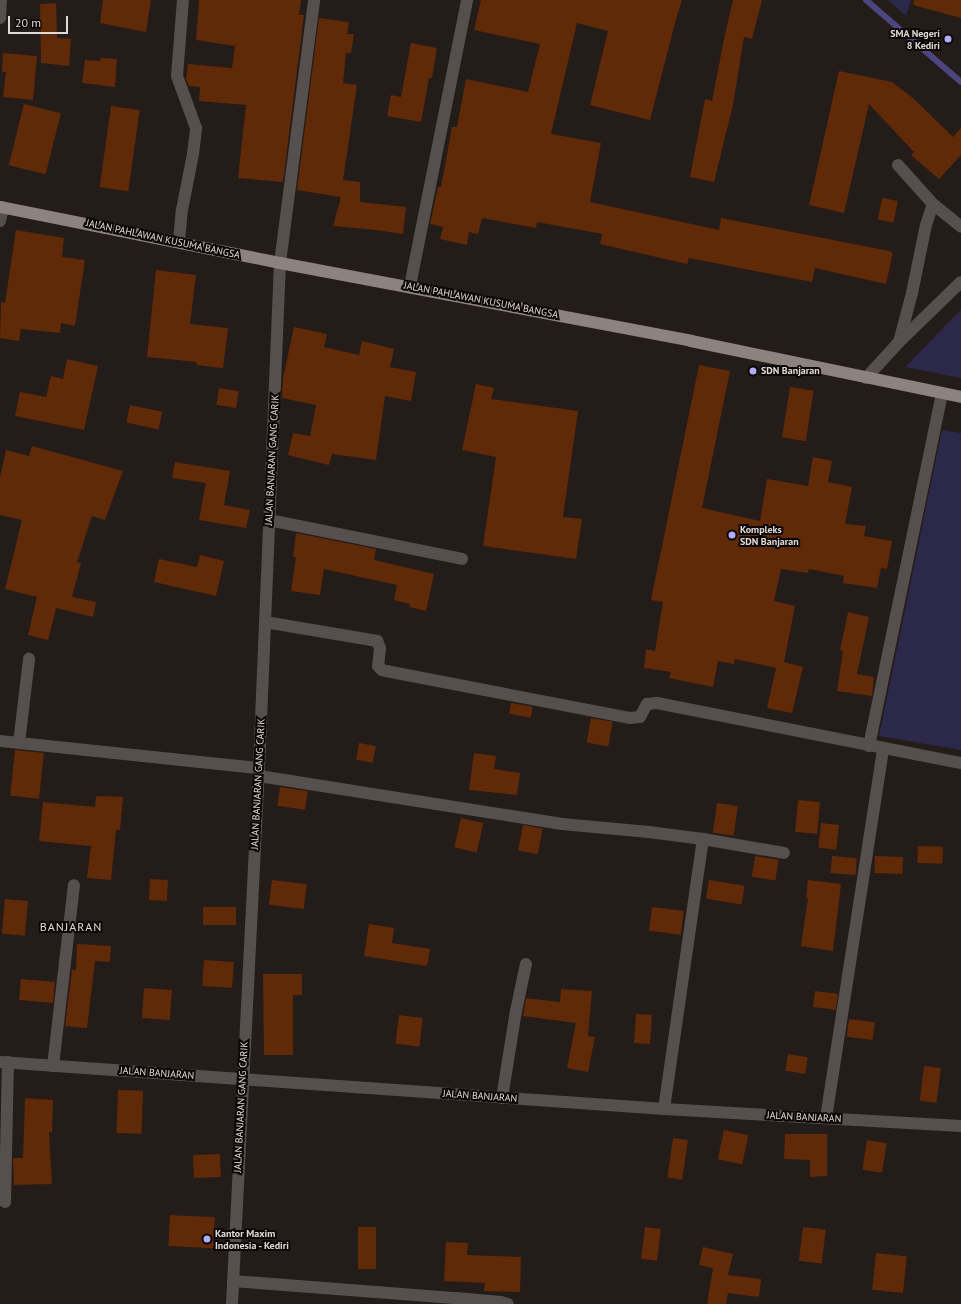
<!DOCTYPE html>
<style>
body{margin:0}
#map{position:relative;width:961px;height:1304px;overflow:hidden;background:#241c18;font-family:"PT Sans",sans-serif}
div>[style]{position:absolute}
[style*='--x']{left:calc(var(--x)*1px);top:calc(var(--y)*1px);width:calc(var(--w)*1px);rotate:calc(var(--a)*1deg)}
.green>*{inset:0;background:#2b284a}
.stream>*{height:6px;margin:-3px;padding:0 3px;transform-origin:3px;border-radius:3px;background:#4b467e}
.building>*{inset:0;background:#602908;transform-origin:0 0}
.minor>*{height:12px;margin:-6px;padding:0 6px;transform-origin:6px;border-radius:6px;background:#55504e}
.major>*{height:12px;margin:-6px;padding:0 6px;transform-origin:6px;border-radius:6px;background:#8c827e}
.dots>*{width:11px;height:11px;translate:-50% -50%;box-sizing:border-box;border:2px solid #0b0706;border-radius:50%}
span{translate:-50% -50%;white-space:nowrap;text-align:center;line-height:1.15;-webkit-text-stroke:4px #0b0706;paint-order:stroke}
.poi-label{font-size:10px;color:#e0dad7;font-weight:700}
.right{translate:-100% -50%;text-align:right}
.left{translate:0 -50%;text-align:left}
.street-label{font-size:10px;color:#e0dad7}
.quarter-label{font-size:12px;color:#e0dad7;letter-spacing:1px}
.scale{position:absolute;left:8px;top:16px;width:60px;height:18px;box-sizing:border-box;border:2px solid #e0dad7;border-top:0;padding-left:5px;font-size:12px;line-height:14px;white-space:nowrap;color:#e0dad7;-webkit-text-stroke:3px #0b0706;paint-order:stroke}
</style>
<div id="map">
<div class="green">
<i style="clip-path:polygon(888px 0,911px 0,906px 16px)"></i>
<i style="clip-path:polygon(961px 310px,961px 378px,905px 367px,954px 317px)"></i>
<i style="clip-path:polygon(942px 430px,961px 433px,961px 750px,879px 736px)"></i>
</div>
<div class="stream">
<i style="--x:866;--y:0;--w:125;--a:40.8"></i>
</div>
<div class="building">
<i style="clip-path:polygon(103px 0,151px 0,146px 32px,100px 23px)"></i>
<i style="clip-path:polygon(199px 0,301px 0,299px 15px,304px 15px,283px 182px,238px 178px,246px 105px,199px 101px,200px 87px,189px 86px,186px 79px,188px 64px,232px 68px,235px 46px,196px 40px)"></i>
<i style="clip-path:polygon(481px 0,682px 0,675px 23px,650px 120px,590px 105px,608px 31px,577px 23px,551px 134px,601px 143px,590px 202px,719px 230px,721px 218px,889px 251px,893px 253px,886px 284px,815px 268px,812px 282px,689px 258px,687px 264px,600px 244px,602px 234px,537px 222px,536px 228px,482px 218px,478px 234px,469px 232px,467px 245px,440px 239px,443px 227px,430px 224px,438px 187px,441px 187px,452px 127px,457px 127px,466px 79px,528px 92px,540px 44px,474px 30px)"></i>
<i style="clip-path:polygon(733px 0,762px 0,752px 39px,744px 37px,733px 105px,714px 182px,690px 177px,705px 99px,712px 101px,724px 39px)"></i>
<i style="clip-path:polygon(914px 0,961px 0,961px 18px,913px 5px)"></i>
<i style="clip-path:polygon(56px 3px,57px 38px,71px 39px,69px 66px,41px 63px,40px 4px)"></i>
<i style="clip-path:polygon(319px 18px,349px 22px,347px 34px,354px 34px,351px 53px,346px 53px,343px 83px,357px 85px,343px 180px,360px 182px,360px 202px,406px 207px,403px 234px,376px 230px,333px 226px,341px 197px,297px 190px)"></i>
<i style="clip-path:polygon(411px 43px,437px 48px,432px 78px,429px 78px,421px 122px,387px 116px,391px 95px,401px 97px)"></i>
<i style="clip-path:polygon(3px 53px,37px 56px,33px 100px,3px 97px,6px 72px,2px 72px)"></i>
<i style="clip-path:polygon(101px 58px,117px 59px,115px 87px,82px 83px,85px 60px,100px 61px)"></i>
<i style="clip-path:polygon(839px 71px,892px 82px,913px 98px,953px 137px,961px 128px,961px 155px,939px 179px,911px 155px,914px 152px,869px 104px,844px 213px,809px 205px)"></i>
<i style="left:24px;top:104px;width:38px;height:63px;rotate:14deg"></i>
<i style="left:111px;top:106px;width:29px;height:82px;rotate:8deg"></i>
<i style="left:882px;top:198px;width:16px;height:22px;rotate:11deg"></i>
<i style="clip-path:polygon(16px 230px,64px 238px,62px 257px,85px 260px,75px 326px,61px 323px,60px 333px,21px 329px,19px 341px,0 338px,1px 302px,5px 303px)"></i>
<i style="clip-path:polygon(156px 270px,196px 275px,190px 324px,228px 328px,223px 368px,196px 365px,197px 362px,147px 357px)"></i>
<i style="clip-path:polygon(294px 327px,327px 334px,324px 347px,359px 355px,362px 341px,394px 349px,390px 367px,416px 372px,411px 401px,385px 396px,376px 460px,332px 454px,329px 465px,288px 455px,293px 433px,310px 436px,316px 405px,282px 398px,283px 378px)"></i>
<i style="clip-path:polygon(67px 359px,98px 366px,84px 430px,15px 416px,20px 392px,46px 397px,51px 376px,63px 379px)"></i>
<i style="clip-path:polygon(699px 365px,730px 371px,702px 508px,760px 521px,767px 479px,808px 486px,813px 457px,832px 461px,828px 482px,852px 487px,845px 524px,866px 526px,864px 536px,892px 541px,887px 569px,881px 568px,877px 588px,843px 583px,844px 576px,809px 569px,808px 573px,781px 569px,774px 601px,795px 606px,784px 662px,803px 667px,792px 713px,767px 708px,776px 668px,735px 659px,734px 664px,718px 661px,713px 687px,669px 678px,671px 672px,644px 668px,646px 649px,655px 651px,663px 602px,651px 600px)"></i>
<i style="clip-path:polygon(476px 384px,494px 388px,491px 399px,578px 411px,563px 517px,582px 519px,576px 559px,483px 546px,496px 457px,462px 450px)"></i>
<i style="left:790px;top:387px;width:24px;height:51px;rotate:9deg"></i>
<i style="left:219px;top:388px;width:20px;height:17px;rotate:9deg"></i>
<i style="left:130px;top:405px;width:33px;height:18px;rotate:12deg"></i>
<i style="clip-path:polygon(32px 446px,123px 471px,105px 520px,92px 516px,77px 562px,81px 563px,72px 597px,96px 602px,93px 617px,56px 608px,48px 640px,28px 635px,37px 597px,5px 589px,22px 520px,0 515px,0 477px,6px 450px,29px 456px)"></i>
<i style="clip-path:polygon(175px 462px,230px 471px,224px 505px,250px 510px,246px 528px,199px 520px,206px 483px,172px 478px)"></i>
<i style="clip-path:polygon(296px 533px,376px 549px,374px 560px,434px 574px,426px 611px,409px 607px,410px 604px,394px 600px,397px 585px,324px 569px,320px 595px,291px 591px,296px 557px,293px 557px)"></i>
<i style="clip-path:polygon(200px 555px,224px 561px,216px 596px,154px 582px,159px 559px,197px 567px)"></i>
<i style="clip-path:polygon(848px 612px,869px 617px,857px 674px,874px 677px,872px 696px,837px 691px,843px 651px,840px 650px)"></i>
<i style="left:511px;top:703px;width:22px;height:11px;rotate:10deg"></i>
<i style="left:591px;top:718px;width:22px;height:25px;rotate:10deg"></i>
<i style="left:359px;top:743px;width:17px;height:17px;rotate:10deg"></i>
<i style="left:15px;top:750px;width:29px;height:46px;rotate:6deg"></i>
<i style="clip-path:polygon(474px 753px,496px 756px,494px 769px,520px 773px,517px 795px,469px 790px)"></i>
<i style="left:280px;top:787px;width:28px;height:19px;rotate:8deg"></i>
<i style="clip-path:polygon(96px 796px,123px 797px,120px 830px,116px 830px,111px 880px,87px 878px,91px 846px,39px 841px,43px 802px,95px 807px)"></i>
<i style="left:798px;top:800px;width:22px;height:32px;rotate:5deg"></i>
<i style="left:717px;top:803px;width:21px;height:30px;rotate:8deg"></i>
<i style="left:461px;top:818px;width:23px;height:30px;rotate:13deg"></i>
<i style="left:821px;top:823px;width:18px;height:25px;rotate:6deg"></i>
<i style="left:523px;top:825px;width:20px;height:26px;rotate:11deg"></i>
<i style="left:918px;top:846px;width:25px;height:17px;rotate:2deg"></i>
<i style="left:755px;top:856px;width:24px;height:21px;rotate:9deg"></i>
<i style="left:832px;top:856px;width:25px;height:17px;rotate:5deg"></i>
<i style="left:875px;top:856px;width:28px;height:17px;rotate:2deg"></i>
<i style="left:150px;top:879px;width:18px;height:21px;rotate:3deg"></i>
<i style="left:272px;top:880px;width:35px;height:25px;rotate:7deg"></i>
<i style="left:709px;top:880px;width:36px;height:19px;rotate:9deg"></i>
<i style="clip-path:polygon(808px 880px,841px 884px,833px 951px,801px 946px,808px 898px,806px 898px)"></i>
<i style="left:5px;top:899px;width:23px;height:35px;rotate:5deg"></i>
<i style="left:236px;top:907px;width:18px;height:33px;rotate:90deg"></i>
<i style="left:652px;top:907px;width:32px;height:24px;rotate:7deg"></i>
<i style="clip-path:polygon(369px 924px,394px 928px,392px 943px,430px 949px,427px 966px,364px 956px)"></i>
<i style="clip-path:polygon(77px 944px,111px 946px,110px 962px,95px 961px,87px 1028px,65px 1026px,72px 970px,76px 970px)"></i>
<i style="left:204px;top:960px;width:30px;height:26px;rotate:4deg"></i>
<i style="clip-path:polygon(263px 974px,302px 974px,302px 995px,293px 995px,293px 1055px,264px 1055px)"></i>
<i style="left:21px;top:979px;width:34px;height:21px;rotate:5deg"></i>
<i style="left:144px;top:988px;width:28px;height:30px;rotate:4deg"></i>
<i style="clip-path:polygon(561px 989px,592px 991px,588px 1036px,595px 1037px,588px 1072px,567px 1068px,576px 1023px,523px 1016px,526px 998px,560px 1002px)"></i>
<i style="left:815px;top:991px;width:23px;height:16px;rotate:7deg"></i>
<i style="left:636px;top:1014px;width:16px;height:29px;rotate:4deg"></i>
<i style="left:399px;top:1015px;width:24px;height:29px;rotate:7deg"></i>
<i style="left:849px;top:1019px;width:26px;height:18px;rotate:7deg"></i>
<i style="left:788px;top:1054px;width:20px;height:17px;rotate:9deg"></i>
<i style="left:924px;top:1066px;width:17px;height:35px;rotate:7deg"></i>
<i style="left:118px;top:1090px;width:25px;height:43px;rotate:2deg"></i>
<i style="clip-path:polygon(25px 1098px,53px 1100px,52px 1132px,49px 1132px,52px 1184px,14px 1185px,13px 1158px,23px 1158px)"></i>
<i style="left:724px;top:1130px;width:25px;height:30px;rotate:12deg"></i>
<i style="clip-path:polygon(785px 1134px,827px 1134px,827px 1176px,810px 1177px,810px 1160px,784px 1159px)"></i>
<i style="left:673px;top:1138px;width:15px;height:40px;rotate:8deg"></i>
<i style="left:867px;top:1140px;width:20px;height:30px;rotate:9deg"></i>
<i style="left:220px;top:1154px;width:23px;height:27px;rotate:88deg"></i>
<i style="left:170px;top:1215px;width:45px;height:31px;rotate:3deg"></i>
<i style="left:358px;top:1227px;width:18px;height:42px"></i>
<i style="left:645px;top:1227px;width:16px;height:32px;rotate:7deg"></i>
<i style="left:803px;top:1227px;width:23px;height:34px;rotate:7deg"></i>
<i style="clip-path:polygon(446px 1242px,468px 1243px,467px 1255px,521px 1257px,520px 1292px,484px 1291px,485px 1283px,444px 1281px)"></i>
<i style="clip-path:polygon(703px 1247px,733px 1254px,728px 1275px,761px 1279px,759px 1297px,728px 1293px,726px 1304px,707px 1304px,713px 1268px,699px 1265px)"></i>
<i style="left:876px;top:1253px;width:31px;height:37px;rotate:6deg"></i>
</div>
<div class="minor">
<i style="--x:0;--y:18;--w:18;--a:-87"></i>
<i style="--x:898;--y:165;--w:52;--a:48.1"></i>
<i style="--x:933;--y:204;--w:36;--a:39"></i>
<i style="--x:0;--y:221;--w:14;--a:-78"></i>
<i style="--x:179;--y:242;--w:32;--a:-85"></i>
<i style="--x:182;--y:210;--w:57;--a:-78.9"></i>
<i style="--x:193;--y:154;--w:26;--a:-83"></i>
<i style="--x:196;--y:128;--w:55;--a:-110.1"></i>
<i style="--x:177;--y:76;--w:76;--a:-85.5"></i>
<i style="--x:410;--y:286;--w:292;--a:-78.7"></i>
<i style="--x:899;--y:342;--w:51;--a:-75.1"></i>
<i style="--x:912;--y:293;--w:69;--a:-78.4"></i>
<i style="--x:926;--y:225;--w:22;--a:-72"></i>
<i style="--x:866;--y:378;--w:49;--a:-47.5"></i>
<i style="--x:899;--y:342;--w:86;--a:-44.1"></i>
<i style="--x:269;--y:520;--w:197;--a:11.4"></i>
<i style="--x:265;--y:622;--w:114;--a:9.6"></i>
<i style="--x:377;--y:641;--w:8;--a:67"></i>
<i style="--x:380;--y:648;--w:18;--a:96"></i>
<i style="--x:378;--y:666;--w:6;--a:45"></i>
<i style="--x:382;--y:670;--w:4;--a:14"></i>
<i style="--x:386;--y:671;--w:248;--a:10.9"></i>
<i style="--x:630;--y:718;--w:10;--a:-6"></i>
<i style="--x:640;--y:717;--w:15;--a:-62"></i>
<i style="--x:647;--y:704;--w:10;--a:-6"></i>
<i style="--x:657;--y:703;--w:310;--a:11.2"></i>
<i style="--x:0;--y:741;--w:260;--a:6"></i>
<i style="--x:19;--y:743;--w:85;--a:-83.2"></i>
<i style="--x:869;--y:746;--w:360;--a:-78.3"></i>
<i style="--x:259;--y:776;--w:307;--a:9"></i>
<i style="--x:562;--y:824;--w:87;--a:5.3"></i>
<i style="--x:649;--y:832;--w:54;--a:7.4"></i>
<i style="--x:703;--y:839;--w:82;--a:9.8"></i>
<i style="--x:0;--y:1062;--w:666;--a:4.05"></i>
<i style="--x:664;--y:1109;--w:297;--a:3.3"></i>
<i style="--x:53;--y:1066;--w:182;--a:-83.4"></i>
<i style="--x:502;--y:1098;--w:88;--a:-80.9"></i>
<i style="--x:516;--y:1011;--w:48;--a:-78"></i>
<i style="--x:664;--y:1109;--w:273;--a:-81.8"></i>
<i style="--x:826;--y:1118;--w:373;--a:-81.2"></i>
<i style="--x:5;--y:1202;--w:140;--a:-88.8"></i>
<i style="--x:233;--y:1281;--w:224;--a:4.4"></i>
<i style="--x:456;--y:1298;--w:45;--a:5.1"></i>
<i style="--x:501;--y:1302;--w:7;--a:16"></i>
<i style="--x:232;--y:1304;--w:537;--a:-87.12"></i>
<i style="--x:259;--y:768;--w:505;--a:-87.62"></i>
<i style="--x:280;--y:263;--w:265;--a:-82.6"></i>
</div>
<div class="major">
<i style="--x:0;--y:207;--w:286;--a:11.3"></i>
<i style="--x:280;--y:263;--w:418;--a:10.7"></i>
<i style="--x:691;--y:341;--w:276;--a:11.7"></i>
</div>
<div class="dots">
<i style="left:948px;top:39px;background:#b1adfa"></i>
<i style="left:753px;top:371px;background:#b1adfa"></i>
<i style="left:732px;top:535px;background:#b1adfa"></i>
<i style="left:207px;top:1239px;background:#b1adfa"></i>
</div>
<div class="poi-label">
<span class="right" style="left:940px;top:39px">SMA Negeri<br>8 Kediri</span>
<span class="left" style="left:761px;top:371px">SDN Banjaran</span>
<span class="left" style="left:740px;top:535px">Kompleks<br>SDN Banjaran</span>
<span class="left" style="left:215px;top:1239px">Kantor Maxim<br>Indonesia - Kediri</span>
</div>
<div class="street-label">
<span style="left:163px;top:239px;rotate:12deg">JALAN PAHLAWAN KUSUMA BANGSA</span>
<span style="left:481px;top:300px;rotate:11deg">JALAN PAHLAWAN KUSUMA BANGSA</span>
<span style="left:272px;top:460px;rotate:-87deg">JALAN BANJARAN GANG CARIK</span>
<span style="left:258px;top:784px;rotate:-87deg">JALAN BANJARAN GANG CARIK</span>
<span style="left:157px;top:1073px;rotate:4deg">JALAN BANJARAN</span>
<span style="left:480px;top:1096px;rotate:4deg">JALAN BANJARAN</span>
<span style="left:241px;top:1107px;rotate:-87deg">JALAN BANJARAN GANG CARIK</span>
<span style="left:804px;top:1117px;rotate:3deg">JALAN BANJARAN</span>
</div>
<div class="quarter-label">
<span style="left:71px;top:927px">BANJARAN</span>
</div>
<div class="scale">20 m</div>
</div>
